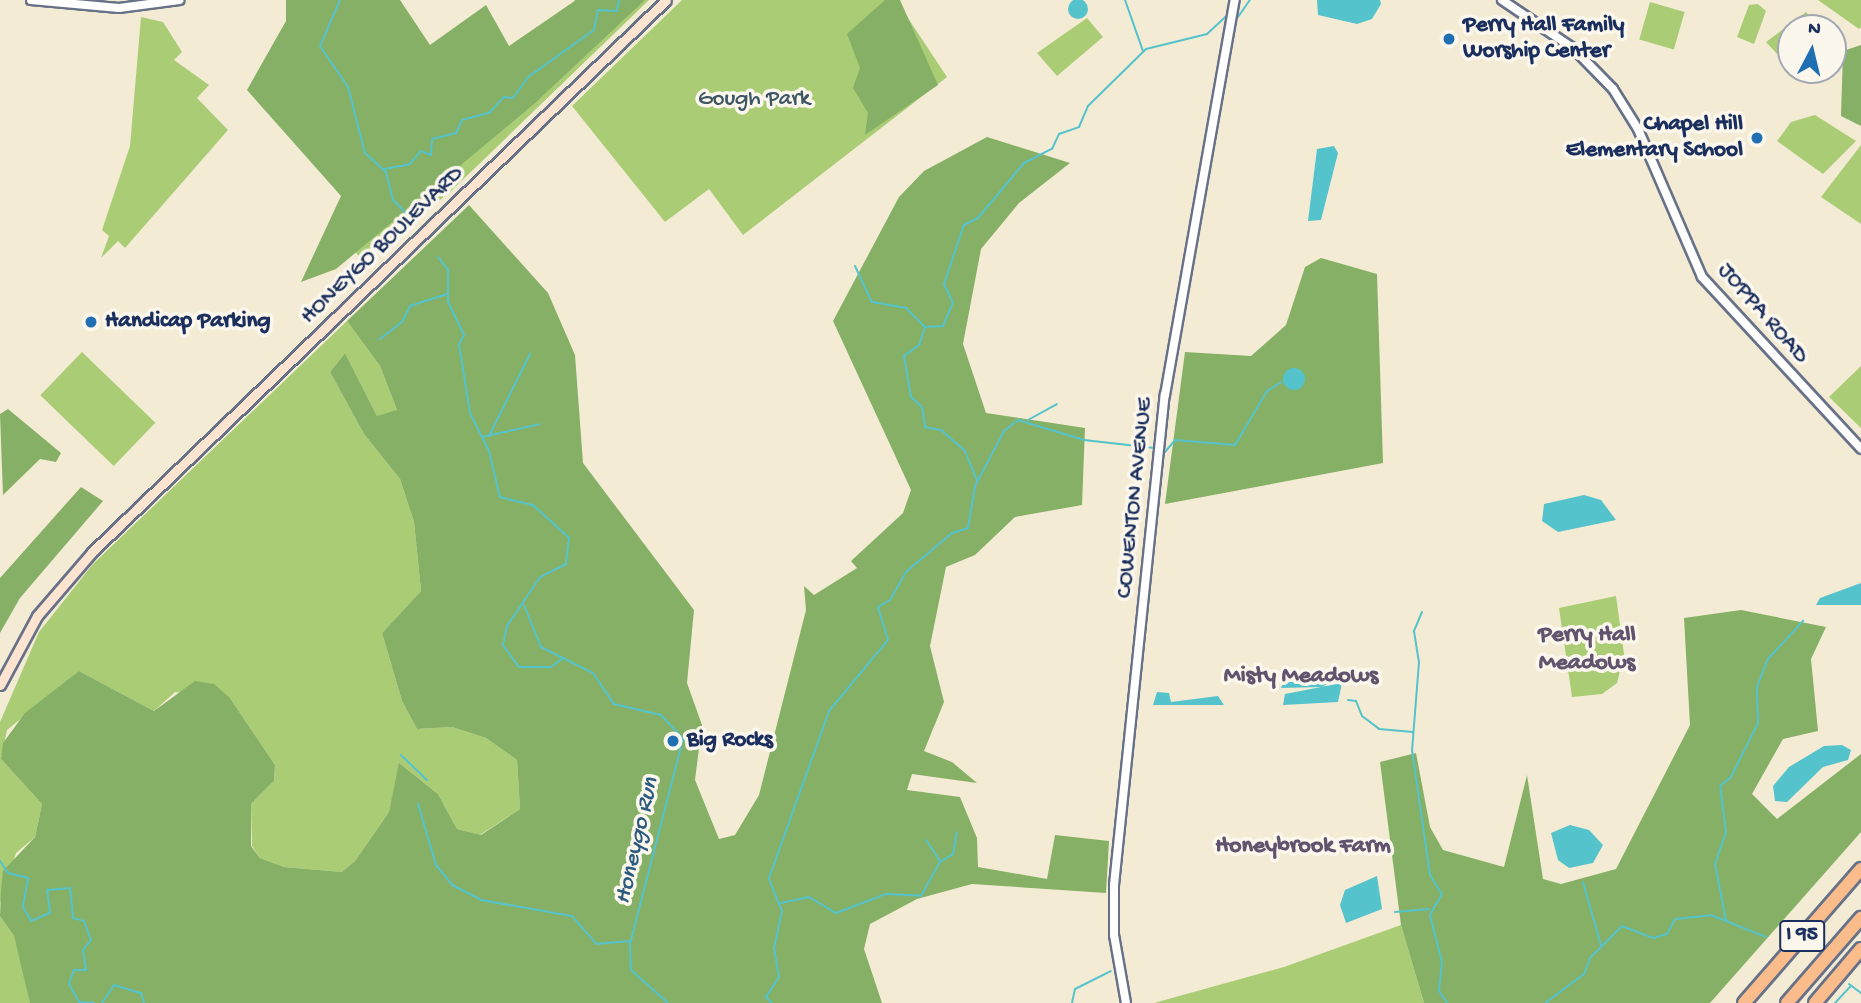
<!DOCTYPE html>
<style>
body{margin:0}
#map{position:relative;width:1861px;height:1003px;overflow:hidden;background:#f4ebd5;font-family:"Gochi Hand",sans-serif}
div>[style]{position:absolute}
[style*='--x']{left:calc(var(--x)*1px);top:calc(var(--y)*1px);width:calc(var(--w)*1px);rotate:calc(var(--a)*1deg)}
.green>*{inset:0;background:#a9cc75;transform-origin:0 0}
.forest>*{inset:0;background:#86b066}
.water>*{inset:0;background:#55c3cc}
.round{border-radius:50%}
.stream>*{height:2px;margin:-1px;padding:0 1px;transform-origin:1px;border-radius:1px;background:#55c3cc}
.roads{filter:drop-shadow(2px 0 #677188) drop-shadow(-2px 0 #677188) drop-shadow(0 2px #677188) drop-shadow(0 -2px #677188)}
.tertiary>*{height:8px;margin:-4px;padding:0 4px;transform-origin:4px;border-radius:4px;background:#fff}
.secondary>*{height:9px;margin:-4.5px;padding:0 4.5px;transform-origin:4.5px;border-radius:4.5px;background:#fde4d1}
.motorway>*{height:12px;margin:-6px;padding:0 6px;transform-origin:6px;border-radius:6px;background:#fabc8b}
.dots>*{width:19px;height:19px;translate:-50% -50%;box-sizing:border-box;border:4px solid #fbf7ec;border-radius:50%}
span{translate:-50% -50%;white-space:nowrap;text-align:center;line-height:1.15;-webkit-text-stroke:7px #fbf7ec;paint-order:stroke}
.shield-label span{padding:2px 5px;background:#fbf7ec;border:2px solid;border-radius:5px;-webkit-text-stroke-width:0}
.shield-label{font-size:21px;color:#1b2f5e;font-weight:700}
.poi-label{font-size:23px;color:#1b2f5e;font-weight:700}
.left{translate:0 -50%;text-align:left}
.right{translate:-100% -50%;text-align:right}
.park-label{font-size:23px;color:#3e5664}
.street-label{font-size:23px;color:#1b2f5e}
.neighbourhood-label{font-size:24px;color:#60536e;font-weight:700}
.water-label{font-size:24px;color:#2c5b7f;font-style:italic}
.north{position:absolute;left:1777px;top:14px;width:70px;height:70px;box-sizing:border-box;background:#fbf7ec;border:2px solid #a1a7b3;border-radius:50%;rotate:7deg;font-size:19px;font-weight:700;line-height:28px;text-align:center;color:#1b2f5e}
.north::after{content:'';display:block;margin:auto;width:24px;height:32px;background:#1f6fb2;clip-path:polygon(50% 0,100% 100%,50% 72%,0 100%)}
</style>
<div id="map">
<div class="green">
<i style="clip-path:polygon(574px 0,649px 0,449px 193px,362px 260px,342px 236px,590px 22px)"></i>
<i style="clip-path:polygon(682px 0,896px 0,947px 77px,743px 235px,709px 189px,665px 222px,572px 106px)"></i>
<i style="clip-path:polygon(1818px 0,1861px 0,1861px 27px,1859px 29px)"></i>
<i style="left:1650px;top:2px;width:36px;height:39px;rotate:16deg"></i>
<i style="clip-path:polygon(1758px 4px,1766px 11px,1754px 44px,1737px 37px,1749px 5px)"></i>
<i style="clip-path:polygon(1806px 12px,1819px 28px,1791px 28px,1791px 69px,1766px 42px)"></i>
<i style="clip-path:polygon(141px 17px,163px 22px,182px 52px,174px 60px,209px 85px,197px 98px,228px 130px,125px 248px,118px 241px,101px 258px,109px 236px,102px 230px,130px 146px)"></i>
<i style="clip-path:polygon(1087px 18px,1103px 37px,1057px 76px,1037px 53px)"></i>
<i style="clip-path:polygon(1815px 115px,1856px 141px,1823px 174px,1777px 141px,1791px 122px)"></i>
<i style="clip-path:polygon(1861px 145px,1861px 224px,1821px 197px)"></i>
<i style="clip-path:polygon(347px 321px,380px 366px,397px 410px,388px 418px,377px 416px,345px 353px,330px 372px,364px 434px,400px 479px,414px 522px,421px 591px,382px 633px,402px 701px,417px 729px,452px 727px,486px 738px,517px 760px,520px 809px,480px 835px,457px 829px,438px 794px,400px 764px,389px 812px,355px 861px,342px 872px,284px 867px,260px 858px,252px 846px,251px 804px,274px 781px,275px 765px,230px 698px,175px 692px,154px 711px,79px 671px,7px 730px,1px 759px,42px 804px,35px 837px,16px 853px,0 903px,0 722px,39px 632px,93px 564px)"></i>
<i style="left:82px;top:352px;width:102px;height:60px;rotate:44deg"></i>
<i style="clip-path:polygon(1861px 366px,1861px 428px,1829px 397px)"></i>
<i style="clip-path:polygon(1616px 596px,1624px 654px,1617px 683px,1602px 694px,1572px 697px,1559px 608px)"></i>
<i style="clip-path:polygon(0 916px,14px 936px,32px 1003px,0 1003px)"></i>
<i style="clip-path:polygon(1401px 925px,1424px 1003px,1154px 1003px,1284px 967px)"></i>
</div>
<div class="forest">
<i style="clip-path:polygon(286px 0,400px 0,430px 45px,486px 5px,509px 46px,576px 0,645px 0,534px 104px,336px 269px,301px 282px,341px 196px,247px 90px,286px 21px)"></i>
<i style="clip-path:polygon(885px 0,900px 0,938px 85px,865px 135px,868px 113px,853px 88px,860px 68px,847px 34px)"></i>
<i style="clip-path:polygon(1861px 45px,1861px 126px,1841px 116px,1843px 51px)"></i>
<i style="clip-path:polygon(987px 137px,1070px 163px,1019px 203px,981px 249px,963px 344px,986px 413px,1085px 428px,1082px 505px,1015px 517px,975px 555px,946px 567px,930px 646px,944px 702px,924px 751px,952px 762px,977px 783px,912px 774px,907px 790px,960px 797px,977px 838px,978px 867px,1047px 879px,1055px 835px,1109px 841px,1106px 893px,972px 884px,917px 899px,870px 924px,864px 949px,882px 1003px,30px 1003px,14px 936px,0 916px,1px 891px,3px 871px,35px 837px,42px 804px,1px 759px,3px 743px,25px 713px,79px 671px,154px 711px,195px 681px,214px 684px,230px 698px,275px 765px,274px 781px,251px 804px,251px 846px,260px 858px,284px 867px,342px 872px,355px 861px,389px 812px,399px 763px,438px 794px,457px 829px,481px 835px,520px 809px,517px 760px,486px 738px,452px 727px,417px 729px,402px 701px,382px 633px,421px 591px,414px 522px,400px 479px,364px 434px,330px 372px,345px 353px,377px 416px,397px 410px,380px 366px,347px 321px,469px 205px,548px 293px,575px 355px,583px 463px,694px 610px,687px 683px,702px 725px,695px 780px,719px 839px,735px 835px,759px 795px,806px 610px,804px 586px,814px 595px,857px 568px,851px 561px,903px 513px,911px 490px,833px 321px,899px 197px,924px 171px)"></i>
<i style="clip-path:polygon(1321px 258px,1377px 274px,1383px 463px,1165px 504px,1185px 352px,1251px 356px,1286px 325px,1305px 267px)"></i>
<i style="clip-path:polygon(8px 409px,61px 453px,56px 462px,40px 459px,3px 495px,0 414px)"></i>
<i style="clip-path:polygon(81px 487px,103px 501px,20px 598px,0 633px,0 578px)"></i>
<i style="clip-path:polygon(1741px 610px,1826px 627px,1811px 659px,1818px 731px,1783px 739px,1752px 794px,1777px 819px,1861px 754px,1861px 832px,1710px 1003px,1424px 1003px,1401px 925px,1380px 762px,1416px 753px,1430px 827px,1443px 850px,1504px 867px,1527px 775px,1543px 879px,1561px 884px,1616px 869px,1690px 725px,1684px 618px)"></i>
</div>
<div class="water">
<i class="round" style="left:1068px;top:-1px;width:20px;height:20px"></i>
<i style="clip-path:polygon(1317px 0,1380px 0,1381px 4px,1372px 19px,1357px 24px,1318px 15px)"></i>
<i style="clip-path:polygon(1334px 146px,1338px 153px,1321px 220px,1308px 221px,1317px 149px)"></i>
<i class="round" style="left:1283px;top:368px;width:22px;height:22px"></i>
<i style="clip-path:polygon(1584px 495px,1601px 500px,1616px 520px,1558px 532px,1542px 521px,1544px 504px)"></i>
<i style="clip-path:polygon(1861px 583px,1861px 605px,1816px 605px,1820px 598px)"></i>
<i style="clip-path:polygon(1347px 674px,1322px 687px,1281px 688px,1283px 683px)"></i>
<i style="clip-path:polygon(1342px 683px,1338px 702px,1283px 705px,1285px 694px)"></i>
<i style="clip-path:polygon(1157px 692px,1169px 693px,1171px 702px,1218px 696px,1224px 705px,1153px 705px)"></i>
<i style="clip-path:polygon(1842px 745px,1851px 750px,1848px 760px,1823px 767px,1787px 802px,1775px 801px,1773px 786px,1789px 767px,1824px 746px)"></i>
<i style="clip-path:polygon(1570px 825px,1589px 830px,1603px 845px,1593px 863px,1569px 868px,1558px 860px,1551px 833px)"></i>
<i style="clip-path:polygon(1377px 876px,1382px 909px,1346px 923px,1340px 905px,1345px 890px)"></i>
</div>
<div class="stream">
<i style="--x:340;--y:0;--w:50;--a:113.5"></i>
<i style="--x:320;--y:46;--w:50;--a:55.7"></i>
<i style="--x:348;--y:87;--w:68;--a:75.6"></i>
<i style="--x:365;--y:153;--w:28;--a:42"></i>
<i style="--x:386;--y:172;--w:29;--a:76"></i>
<i style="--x:393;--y:200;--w:20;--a:45"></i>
<i style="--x:1125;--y:0;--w:54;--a:70.6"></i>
<i style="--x:1238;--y:17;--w:21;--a:-55"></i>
<i style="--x:385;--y:169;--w:25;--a:-11"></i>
<i style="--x:410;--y:164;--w:17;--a:-50"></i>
<i style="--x:421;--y:151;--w:11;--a:22"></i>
<i style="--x:431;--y:155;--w:16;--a:-86"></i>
<i style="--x:432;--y:139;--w:25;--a:-14"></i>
<i style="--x:456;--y:133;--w:14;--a:-65"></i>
<i style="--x:462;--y:120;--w:28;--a:-15"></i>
<i style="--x:489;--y:113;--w:22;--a:-47"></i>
<i style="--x:504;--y:97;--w:9;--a:6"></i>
<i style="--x:513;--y:98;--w:26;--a:-54"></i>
<i style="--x:528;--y:77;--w:81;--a:-35.5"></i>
<i style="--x:594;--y:30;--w:20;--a:-79"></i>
<i style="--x:598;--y:10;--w:19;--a:3"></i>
<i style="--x:617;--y:11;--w:11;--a:-80"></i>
<i style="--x:438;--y:257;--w:16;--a:52"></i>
<i style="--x:448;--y:270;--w:32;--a:90"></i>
<i style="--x:448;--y:302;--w:37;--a:64"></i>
<i style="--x:464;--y:335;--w:10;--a:119"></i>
<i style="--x:459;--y:344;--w:70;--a:80.9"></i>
<i style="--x:470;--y:413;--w:42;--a:63.4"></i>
<i style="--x:489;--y:451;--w:47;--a:76.6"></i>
<i style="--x:500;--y:497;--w:34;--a:14"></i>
<i style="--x:533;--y:505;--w:49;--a:42.5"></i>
<i style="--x:569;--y:538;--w:26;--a:97"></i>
<i style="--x:566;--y:564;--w:29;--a:153"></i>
<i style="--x:540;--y:577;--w:59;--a:124"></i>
<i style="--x:507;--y:626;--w:19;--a:102"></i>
<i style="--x:503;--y:645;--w:27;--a:54"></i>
<i style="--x:519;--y:667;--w:32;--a:0"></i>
<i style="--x:551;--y:667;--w:15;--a:-37"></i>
<i style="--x:855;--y:266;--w:40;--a:65"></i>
<i style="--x:872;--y:302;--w:35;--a:10"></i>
<i style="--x:906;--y:308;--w:27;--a:45"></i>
<i style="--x:925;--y:327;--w:18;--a:-3"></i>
<i style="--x:943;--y:326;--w:25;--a:-67"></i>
<i style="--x:953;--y:303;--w:21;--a:-115"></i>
<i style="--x:944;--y:284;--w:62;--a:-71.3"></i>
<i style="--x:964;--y:225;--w:16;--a:-27"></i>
<i style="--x:978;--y:218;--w:72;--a:-50.1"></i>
<i style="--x:1024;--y:163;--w:31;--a:-27"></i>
<i style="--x:1052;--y:149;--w:17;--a:-65"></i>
<i style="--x:1059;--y:134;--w:21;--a:-19"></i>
<i style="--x:1079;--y:127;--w:23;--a:-67"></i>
<i style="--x:1088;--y:106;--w:81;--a:-44.5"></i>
<i style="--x:1146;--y:49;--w:63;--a:-13.8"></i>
<i style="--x:1207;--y:34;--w:25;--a:-43"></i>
<i style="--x:925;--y:327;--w:19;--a:108"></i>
<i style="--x:919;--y:345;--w:19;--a:144"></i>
<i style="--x:904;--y:356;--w:42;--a:80.3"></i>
<i style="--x:911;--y:397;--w:15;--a:42"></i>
<i style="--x:922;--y:407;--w:20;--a:81"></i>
<i style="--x:925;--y:427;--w:16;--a:11"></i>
<i style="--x:941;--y:430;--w:32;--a:41"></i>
<i style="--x:965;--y:451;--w:32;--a:68"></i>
<i style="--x:380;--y:339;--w:28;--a:-38"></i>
<i style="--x:402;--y:322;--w:18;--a:-63"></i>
<i style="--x:410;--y:306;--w:38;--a:-18"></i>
<i style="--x:1028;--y:420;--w:33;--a:-29"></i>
<i style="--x:489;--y:436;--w:92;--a:-63.4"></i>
<i style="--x:482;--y:437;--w:59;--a:-12.6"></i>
<i style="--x:1165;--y:452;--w:16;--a:-50"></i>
<i style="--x:1175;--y:440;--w:60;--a:4.8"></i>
<i style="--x:1235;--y:445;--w:63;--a:-59.3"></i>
<i style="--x:1267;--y:391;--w:17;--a:-31"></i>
<i style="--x:524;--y:605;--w:45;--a:68"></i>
<i style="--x:541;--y:647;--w:58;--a:26.6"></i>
<i style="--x:593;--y:673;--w:37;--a:56"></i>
<i style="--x:614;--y:704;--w:48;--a:13.2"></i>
<i style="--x:661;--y:715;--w:33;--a:47"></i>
<i style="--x:683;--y:739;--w:212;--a:104.5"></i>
<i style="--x:630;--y:944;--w:26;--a:88"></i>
<i style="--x:631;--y:970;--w:50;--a:41.7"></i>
<i style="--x:1422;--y:612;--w:21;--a:113"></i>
<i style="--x:1414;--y:631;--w:31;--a:81"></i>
<i style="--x:1419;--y:662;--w:88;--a:94.5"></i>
<i style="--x:1412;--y:750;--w:126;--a:81.8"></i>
<i style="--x:1430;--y:875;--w:22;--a:58"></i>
<i style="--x:1442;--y:894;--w:24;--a:120"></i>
<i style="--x:1430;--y:915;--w:49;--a:75.7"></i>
<i style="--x:1442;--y:962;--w:29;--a:96"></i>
<i style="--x:1439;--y:991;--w:14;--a:56"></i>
<i style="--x:1348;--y:700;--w:8;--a:7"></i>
<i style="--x:1356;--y:701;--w:16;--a:68"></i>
<i style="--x:1362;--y:716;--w:21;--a:37"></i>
<i style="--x:1379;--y:729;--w:34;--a:5"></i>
<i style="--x:401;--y:755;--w:36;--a:44"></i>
<i style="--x:418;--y:804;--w:64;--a:73.6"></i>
<i style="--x:436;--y:865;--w:26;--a:51"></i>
<i style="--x:452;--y:885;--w:33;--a:27"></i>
<i style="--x:481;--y:900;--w:92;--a:10"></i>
<i style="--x:572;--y:916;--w:37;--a:49"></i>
<i style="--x:596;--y:944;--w:34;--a:-5"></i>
<i style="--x:926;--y:840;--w:25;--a:56"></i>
<i style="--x:0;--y:861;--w:14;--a:56"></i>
<i style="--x:8;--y:873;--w:21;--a:14"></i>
<i style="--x:28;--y:878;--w:29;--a:100"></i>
<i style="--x:23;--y:907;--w:16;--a:60"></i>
<i style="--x:31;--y:921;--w:21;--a:-23"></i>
<i style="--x:50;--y:913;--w:23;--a:-97"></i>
<i style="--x:47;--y:890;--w:23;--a:-5"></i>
<i style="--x:70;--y:888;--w:30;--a:84"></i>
<i style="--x:73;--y:918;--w:11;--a:15"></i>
<i style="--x:84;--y:921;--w:20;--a:70"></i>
<i style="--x:91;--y:940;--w:13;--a:129"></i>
<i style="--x:83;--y:950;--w:20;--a:81"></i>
<i style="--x:86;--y:970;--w:12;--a:180"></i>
<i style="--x:74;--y:970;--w:15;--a:110"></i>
<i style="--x:69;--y:984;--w:21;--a:61"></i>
<i style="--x:79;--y:1002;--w:15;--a:4"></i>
<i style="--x:769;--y:878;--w:177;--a:-70.2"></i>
<i style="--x:829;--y:711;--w:92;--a:-50.3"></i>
<i style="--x:888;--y:640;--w:34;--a:-107"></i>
<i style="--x:878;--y:607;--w:14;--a:-30"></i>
<i style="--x:890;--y:600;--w:34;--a:-60"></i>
<i style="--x:907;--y:571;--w:59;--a:-40.2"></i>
<i style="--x:952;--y:533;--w:17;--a:-17"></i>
<i style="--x:968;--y:528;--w:43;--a:-80.5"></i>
<i style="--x:975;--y:486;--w:62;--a:-62.2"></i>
<i style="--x:1004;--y:431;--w:18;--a:-38"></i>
<i style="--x:1018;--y:420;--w:69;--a:16.9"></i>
<i style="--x:1084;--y:440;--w:71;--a:6.4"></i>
<i style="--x:769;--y:879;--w:35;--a:68"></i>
<i style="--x:782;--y:911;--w:38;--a:102"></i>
<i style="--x:774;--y:948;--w:29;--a:80"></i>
<i style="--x:779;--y:977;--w:24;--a:123"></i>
<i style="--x:766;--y:997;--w:8;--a:45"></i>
<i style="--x:1583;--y:882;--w:66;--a:74.1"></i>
<i style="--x:781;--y:903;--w:29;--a:-12"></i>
<i style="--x:809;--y:897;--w:31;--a:31"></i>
<i style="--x:836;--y:913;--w:53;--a:-20.8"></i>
<i style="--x:886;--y:894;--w:35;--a:3"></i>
<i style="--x:921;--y:896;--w:39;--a:-61"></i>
<i style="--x:940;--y:862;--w:15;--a:-32"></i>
<i style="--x:953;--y:854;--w:22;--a:-80"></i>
<i style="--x:1395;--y:912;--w:34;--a:-5"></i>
<i style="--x:1726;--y:920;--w:57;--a:-101.1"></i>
<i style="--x:1715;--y:864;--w:34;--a:-71"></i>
<i style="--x:1726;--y:832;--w:46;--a:-97.4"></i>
<i style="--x:1720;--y:786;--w:14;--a:-39"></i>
<i style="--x:1731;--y:777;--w:60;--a:-63.4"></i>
<i style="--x:1758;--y:723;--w:36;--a:-92"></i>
<i style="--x:1757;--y:687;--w:30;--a:-69"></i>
<i style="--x:1768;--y:659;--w:52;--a:-47.4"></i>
<i style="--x:1849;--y:984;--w:15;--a:37"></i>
<i style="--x:102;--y:1003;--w:22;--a:-56"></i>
<i style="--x:114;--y:985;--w:28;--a:17"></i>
<i style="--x:141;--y:993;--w:10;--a:73"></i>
<i style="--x:1072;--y:1003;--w:14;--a:-78"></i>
<i style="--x:1075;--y:989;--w:40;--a:-26.6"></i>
<i style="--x:1545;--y:1003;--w:49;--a:-36.6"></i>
<i style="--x:1584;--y:974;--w:17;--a:-69"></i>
<i style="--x:1590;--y:958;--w:45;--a:-45"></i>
<i style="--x:1622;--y:926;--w:33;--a:21"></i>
<i style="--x:1653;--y:938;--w:15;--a:-16"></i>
<i style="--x:1667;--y:934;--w:17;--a:-62"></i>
<i style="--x:1675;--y:919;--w:36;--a:-6"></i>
<i style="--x:1711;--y:915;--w:59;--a:21.8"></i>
<i style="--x:1835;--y:1003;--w:23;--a:-47"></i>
</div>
<div class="roads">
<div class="tertiary">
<i style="--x:31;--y:0;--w:88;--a:5.2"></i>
<i style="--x:119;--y:8;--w:61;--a:-7.6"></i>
<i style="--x:1502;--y:0;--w:86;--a:34.1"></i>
<i style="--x:1573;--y:48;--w:57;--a:45.7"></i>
<i style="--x:1613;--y:89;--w:47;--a:58"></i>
<i style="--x:1638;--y:129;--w:161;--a:66.6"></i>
<i style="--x:1702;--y:277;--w:234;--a:47.2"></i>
<i style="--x:1126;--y:1003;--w:69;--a:-100"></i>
<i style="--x:1114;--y:935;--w:50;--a:-90"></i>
<i style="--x:1114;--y:885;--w:493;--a:-84.1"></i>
<i style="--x:1165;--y:395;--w:401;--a:-80"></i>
</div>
<div class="secondary">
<i style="--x:0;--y:685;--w:78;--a:-61.8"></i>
<i style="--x:37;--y:616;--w:84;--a:-49.3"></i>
<i style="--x:92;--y:552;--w:796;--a:-43.88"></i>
</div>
<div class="motorway">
<i style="--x:1744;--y:1003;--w:178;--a:-48.9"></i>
<i style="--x:1787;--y:1003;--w:113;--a:-49"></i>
<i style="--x:1815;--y:1003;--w:71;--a:-49.6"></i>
</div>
</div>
<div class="dots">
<i style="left:1449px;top:39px;background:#1f6fb2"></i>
<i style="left:1757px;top:138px;background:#1f6fb2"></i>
<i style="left:91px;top:322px;background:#1f6fb2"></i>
<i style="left:673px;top:741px;background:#1f6fb2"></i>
</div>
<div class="shield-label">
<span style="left:1802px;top:936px">I 95</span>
</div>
<div class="poi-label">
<span class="left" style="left:1463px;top:39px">Perry Hall Family<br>Worship Center</span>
<span class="right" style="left:1743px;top:138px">Chapel Hill<br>Elementary School</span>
<span class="left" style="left:105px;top:322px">Handicap Parking</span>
<span class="left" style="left:687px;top:741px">Big Rocks</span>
</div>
<div class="park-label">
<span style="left:754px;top:100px">Gough Park</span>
</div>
<div class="street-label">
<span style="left:383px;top:246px;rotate:-44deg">HONEYGO BOULEVARD</span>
<span style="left:1762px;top:314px;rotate:49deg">JOPPA ROAD</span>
<span style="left:1136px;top:498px;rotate:-84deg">COWENTON AVENUE</span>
</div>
<div class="neighbourhood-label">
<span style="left:1587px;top:650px">Perry Hall<br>Meadows</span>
<span style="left:1301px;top:677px">Misty Meadows</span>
<span style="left:1303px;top:847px">Honeybrook Farm</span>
</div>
<div class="water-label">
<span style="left:638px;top:841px;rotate:-77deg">Honeygo Run</span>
</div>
<div class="north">N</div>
</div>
